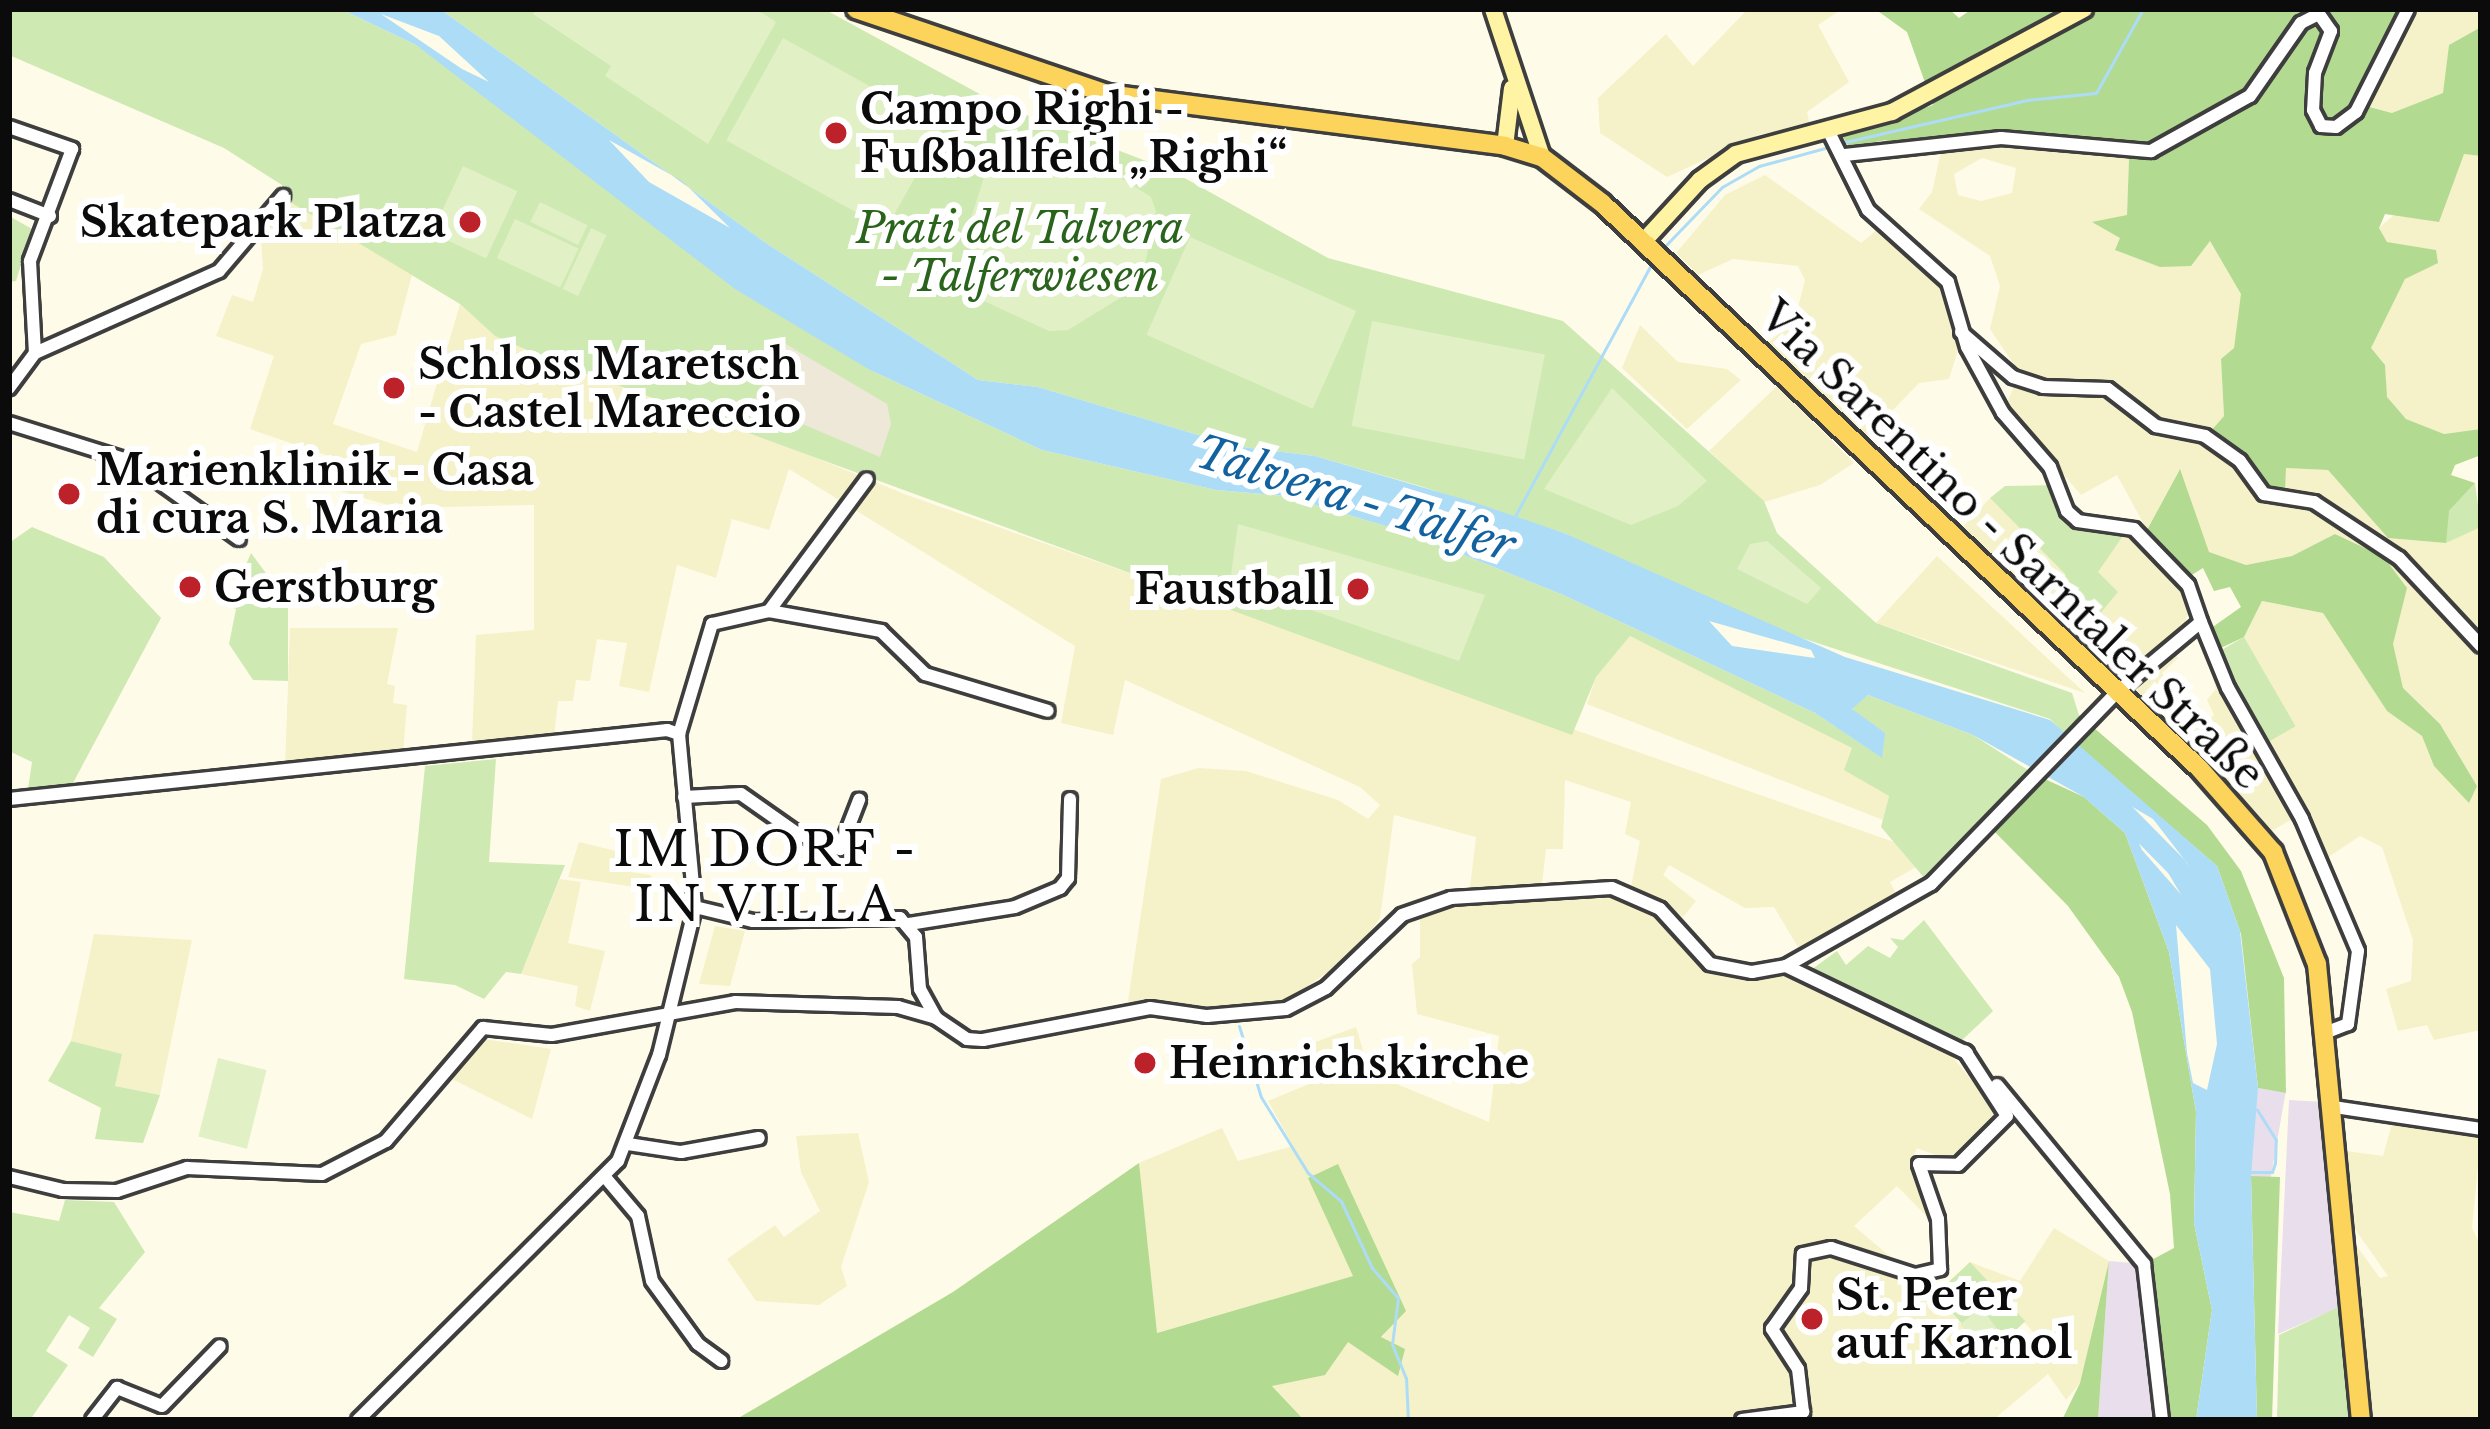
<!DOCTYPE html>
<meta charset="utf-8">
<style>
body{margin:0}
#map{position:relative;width:2490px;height:1429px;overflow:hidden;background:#fffbe9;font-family:"Libre Baskerville",serif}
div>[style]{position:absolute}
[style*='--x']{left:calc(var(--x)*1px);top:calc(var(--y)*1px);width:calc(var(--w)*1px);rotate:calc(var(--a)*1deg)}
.industrial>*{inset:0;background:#e9deeb;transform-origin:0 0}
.farmland>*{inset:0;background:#f5f1c9}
.green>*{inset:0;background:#cfe9b3;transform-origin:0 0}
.forest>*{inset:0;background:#b3da91}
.pitch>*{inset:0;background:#e1f0c5;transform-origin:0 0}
.plaza>*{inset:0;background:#eee8d9}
.water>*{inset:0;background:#addcf7}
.stream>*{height:3px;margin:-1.5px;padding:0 1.5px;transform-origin:1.5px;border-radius:1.5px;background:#addcf7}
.river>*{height:21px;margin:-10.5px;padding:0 10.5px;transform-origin:10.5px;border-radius:10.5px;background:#addcf7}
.roads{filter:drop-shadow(3px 0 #3e3e3e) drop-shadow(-3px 0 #3e3e3e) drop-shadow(0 3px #3e3e3e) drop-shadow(0 -3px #3e3e3e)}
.street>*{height:12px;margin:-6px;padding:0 6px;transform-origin:6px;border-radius:6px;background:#fff}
.secondary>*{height:16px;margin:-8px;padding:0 8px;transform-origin:8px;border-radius:8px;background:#fff4a4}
.primary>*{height:18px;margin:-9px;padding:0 9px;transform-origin:9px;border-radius:9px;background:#fcd45c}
.dots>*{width:33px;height:33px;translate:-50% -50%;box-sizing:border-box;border:6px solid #fff;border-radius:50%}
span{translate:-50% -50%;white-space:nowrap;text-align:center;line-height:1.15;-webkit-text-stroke:12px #fff;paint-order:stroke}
.poi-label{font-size:42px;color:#0b0b0b;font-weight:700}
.left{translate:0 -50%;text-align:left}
.right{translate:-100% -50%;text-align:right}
.park-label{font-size:42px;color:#2a631b;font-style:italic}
.street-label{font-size:42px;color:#0b0b0b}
.water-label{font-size:45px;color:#12629f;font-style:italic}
.quarter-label{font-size:48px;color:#0b0b0b;letter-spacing:3px}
.frame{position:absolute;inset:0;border:12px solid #0b0b0b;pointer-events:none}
</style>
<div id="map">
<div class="industrial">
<i style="left:2258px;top:1088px;width:28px;height:88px;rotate:10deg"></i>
<i style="clip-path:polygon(2289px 1100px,2323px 1102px,2348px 1271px,2337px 1272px,2340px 1307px,2278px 1334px)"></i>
<i style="clip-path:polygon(2109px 1261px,2144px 1264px,2162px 1420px,2098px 1420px)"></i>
</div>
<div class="farmland">
<i style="clip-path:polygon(1748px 9px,1842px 9px,1818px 25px,1849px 82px,1807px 112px,1810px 126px,1761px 134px,1667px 177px,1600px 133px,1598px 98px,1666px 34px,1693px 66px)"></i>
<i style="clip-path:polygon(2414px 9px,2481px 9px,2481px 27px,2449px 45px,2444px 93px,2393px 113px,2364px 105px)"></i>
<i style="clip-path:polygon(evenodd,2019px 143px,2129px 159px,2127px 216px,2094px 222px,2209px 240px,2242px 294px,2234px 348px,2221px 359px,2224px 416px,2210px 432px,2285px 468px,2328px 470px,2388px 538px,2446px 543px,2481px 527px,2481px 1030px,2434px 1040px,2427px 1025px,2398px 1031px,2386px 989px,2411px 981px,2413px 940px,2382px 847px,2360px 836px,2324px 860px,2303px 813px,2268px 833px,2132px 690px,2172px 651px,2178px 658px,2162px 673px,2203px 725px,2214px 715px,2207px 700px,2216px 689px,2206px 655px,2261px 745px,2294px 725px,2244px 637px,2262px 601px,2323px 613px,2387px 711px,2422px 736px,2434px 766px,2477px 786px,2440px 724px,2403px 688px,2392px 644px,2407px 588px,2384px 557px,2335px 534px,2292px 556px,2246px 565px,2209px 552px,2179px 470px,2147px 530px,2117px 475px,2081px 495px,2006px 406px,2019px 372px,1990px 329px,2000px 286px,1990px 256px,1919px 209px,1932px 192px,1942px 147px,2019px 143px,1982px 158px,2016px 168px,2012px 193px,1981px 201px,1958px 195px,1954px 174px,1982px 158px)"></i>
<i style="clip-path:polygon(2464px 154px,2481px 156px,2481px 429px,2444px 434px,2406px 419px,2386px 397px,2385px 365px,2370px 348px,2405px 279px,2435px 250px,2387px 242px,2379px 228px)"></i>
<i style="clip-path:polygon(1765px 175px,1861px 243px,1878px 229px,1946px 293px,1958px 350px,1949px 379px,1919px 383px,1868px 436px,1767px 344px,1795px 319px,1805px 280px,1798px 266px,1733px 259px,1698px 275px,1676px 253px,1725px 195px)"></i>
<i style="clip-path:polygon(285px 199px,412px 275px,396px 335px,361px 344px,333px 424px,417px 452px,460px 304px,495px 336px,552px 361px,678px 402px,907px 495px,1894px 842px,1916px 867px,1890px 882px,1897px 896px,1798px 947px,1774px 907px,1745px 908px,1669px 865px,1663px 875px,1696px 901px,1683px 917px,1631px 887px,1640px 841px,1625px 834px,1631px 802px,1565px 780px,1563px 849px,1546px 849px,1541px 893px,1600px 894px,1640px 905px,1723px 973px,1784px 975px,1946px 1049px,2002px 1117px,1956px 1163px,1917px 1148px,1911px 1161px,1935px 1225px,1897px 1186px,1854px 1226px,1934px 1294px,1989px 1355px,2006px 1340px,2024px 1363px,2044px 1344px,1970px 1262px,2020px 1281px,2054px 1228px,2109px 1261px,2080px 1383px,2066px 1400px,2048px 1374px,1993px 1420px,1304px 1420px,1272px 1385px,1348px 1342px,1405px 1349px,1381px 1338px,1405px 1311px,1309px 1178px,1354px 1276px,1156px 1333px,1139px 1163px,1222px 1128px,1238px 1161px,1293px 1146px,1268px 1101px,1309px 1084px,1294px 1050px,1356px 1027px,1370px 1073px,1489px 1122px,1499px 1036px,1417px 1014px,1412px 964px,1420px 957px,1420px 915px,1468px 904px,1476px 837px,1394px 815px,1380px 918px,1353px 955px,1283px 1003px,1202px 1009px,1128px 1001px,1161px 779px,1198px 768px,1246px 771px,1338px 800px,1368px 819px,1380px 805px,1360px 787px,1125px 680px,1113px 735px,1061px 723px,1075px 646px,789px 469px,769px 530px,732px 519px,716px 578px,677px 565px,649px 692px,619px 686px,627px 643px,597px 639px,590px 681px,576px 680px,573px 701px,558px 701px,554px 737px,472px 744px,476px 635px,534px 630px,534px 505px,398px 508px,337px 490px,346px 462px,250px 429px,274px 356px,216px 336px,232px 295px,253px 302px,263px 269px,261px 239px)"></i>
<i style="clip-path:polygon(1640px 325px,1678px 362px,1727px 369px,1741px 380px,1687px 429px,1622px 368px)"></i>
<i style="clip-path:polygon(1777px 386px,1854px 463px,1820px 485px,1764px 502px,1709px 451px)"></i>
<i style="clip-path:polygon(1990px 498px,2065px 574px,2073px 601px,2127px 530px,2185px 587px,2191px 607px,2182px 629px,2124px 681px,1958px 532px)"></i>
<i style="clip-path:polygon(1937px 556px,2085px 693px,1876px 623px)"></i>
<i style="clip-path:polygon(290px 628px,398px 628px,387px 684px,395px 686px,393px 703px,407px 705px,403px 754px,285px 768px)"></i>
<i style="clip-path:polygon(1630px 636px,1832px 731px,1853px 748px,1845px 770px,1889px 796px,1883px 820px,1587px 704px,1596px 677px)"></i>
<i style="clip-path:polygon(579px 842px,620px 852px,617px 870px,651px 875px,649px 889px,568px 877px)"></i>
<i style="clip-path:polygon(560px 879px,581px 882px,568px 943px,605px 951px,590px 1011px,575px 1006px,578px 986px,521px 974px)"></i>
<i style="clip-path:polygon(715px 926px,745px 931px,730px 986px,699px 984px)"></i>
<i style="clip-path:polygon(94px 934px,192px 940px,160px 1095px,115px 1086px,121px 1054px,71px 1041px)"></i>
<i style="clip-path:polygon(484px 1039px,551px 1049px,532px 1119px,450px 1078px)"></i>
<i style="clip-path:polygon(2393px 1120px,2481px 1135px,2472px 1228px,2481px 1247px,2481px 1420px,2369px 1420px,2353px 1241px,2380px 1278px,2388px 1276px,2352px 1225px,2346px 1151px,2383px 1156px)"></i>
<i style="clip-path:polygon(858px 1133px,869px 1182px,841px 1267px,847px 1286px,819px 1305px,756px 1301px,727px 1259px,775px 1225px,784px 1237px,820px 1211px,801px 1172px,796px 1136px)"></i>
</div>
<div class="green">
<i style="clip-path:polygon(9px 9px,341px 9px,416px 45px,870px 370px,1042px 450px,1216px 490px,1285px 496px,1409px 533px,1561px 594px,1815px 713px,1881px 757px,1852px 708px,1868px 695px,1973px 735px,2034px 774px,1927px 881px,1881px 827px,1889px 796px,1844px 770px,1852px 748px,1630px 636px,1596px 677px,1572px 735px,552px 361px,495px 336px,460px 304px,285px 199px,282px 185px,224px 148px,9px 55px)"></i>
<i style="clip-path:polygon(440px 9px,824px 9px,998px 104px,1172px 171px,1328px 258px,1563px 321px,1764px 501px,1777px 533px,1876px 623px,2072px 693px,2079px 715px,2063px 733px,2050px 719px,1747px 620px,1564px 533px,1420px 486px,1315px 456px,1235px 446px,1038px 387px,978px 380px,766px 243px)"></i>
<i style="clip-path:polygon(9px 216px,32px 229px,16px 281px,9px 282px)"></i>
<i style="clip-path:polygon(2475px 483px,2481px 527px,2446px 543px,2442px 529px,2449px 511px)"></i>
<i style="clip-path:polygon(2057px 485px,2078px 520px,2127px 530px,2098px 572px,2118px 592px,2093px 622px,2072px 601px,2065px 574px,1990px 498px,2005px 486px)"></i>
<i style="clip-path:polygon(32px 527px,104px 557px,161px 618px,73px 783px,28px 789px,32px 762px,9px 751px,9px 543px)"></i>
<i style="clip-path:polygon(251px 553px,288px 603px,288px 681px,253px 680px,229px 644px,236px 609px,228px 606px)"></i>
<i style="left:2244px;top:637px;width:103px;height:42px;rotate:60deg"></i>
<i style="clip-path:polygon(496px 759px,489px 862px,565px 865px,521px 974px,506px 972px,484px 999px,455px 985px,404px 979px,425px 766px)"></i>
<i style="clip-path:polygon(1924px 920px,1993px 1011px,1959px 1043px,1808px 972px,1837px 951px,1846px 965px,1868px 946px,1890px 958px,1898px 947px,1890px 938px,1903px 940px)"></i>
<i style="clip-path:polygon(71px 1041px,122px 1054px,115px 1086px,160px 1095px,143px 1143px,95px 1139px,101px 1108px,48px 1081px)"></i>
<i style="clip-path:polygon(65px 1200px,114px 1202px,145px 1252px,99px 1308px,117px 1319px,93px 1357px,78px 1348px,90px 1328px,69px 1315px,46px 1351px,68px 1365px,30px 1420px,9px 1420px,9px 1212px,59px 1221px)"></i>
<i style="left:1970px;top:1262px;width:81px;height:48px;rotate:47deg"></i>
<i style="clip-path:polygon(2347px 1303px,2356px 1420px,2277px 1420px,2279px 1335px)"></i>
</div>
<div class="forest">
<i style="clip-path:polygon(1875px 9px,1949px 9px,1959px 18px,1972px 9px,2414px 9px,2366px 106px,2392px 113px,2443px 93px,2449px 45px,2481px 27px,2481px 156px,2464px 154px,2439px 222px,2385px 214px,2379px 228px,2387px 242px,2436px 250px,2438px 263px,2405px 279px,2371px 348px,2385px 365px,2387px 397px,2406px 419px,2444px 434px,2481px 429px,2481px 455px,2455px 465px,2451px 475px,2475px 483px,2449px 511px,2446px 543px,2388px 538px,2328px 470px,2286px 468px,2285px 491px,2265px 485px,2245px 454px,2210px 432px,2224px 416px,2221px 359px,2234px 348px,2241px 294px,2210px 241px,2191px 266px,2160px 267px,2115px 250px,2120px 238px,2092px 222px,2127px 215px,2129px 159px,2019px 143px,1889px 148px,1886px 140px,1849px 147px,1843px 137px,1933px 105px,1907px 32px)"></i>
<i style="clip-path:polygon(2180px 469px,2209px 552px,2246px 565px,2292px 556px,2335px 534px,2384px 557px,2407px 588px,2393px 644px,2403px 688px,2440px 724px,2477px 786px,2469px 803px,2434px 766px,2422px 736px,2387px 711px,2323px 613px,2262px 601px,2244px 637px,2206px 655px,2200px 636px,2241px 607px,2230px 587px,2214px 591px,2203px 568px,2190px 576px,2147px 530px)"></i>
<i style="clip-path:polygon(2079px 715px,2207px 825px,2241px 871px,2284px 978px,2286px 1093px,2258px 1088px,2241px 934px,2217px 866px,2063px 733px)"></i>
<i style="clip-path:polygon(2034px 774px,2084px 797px,2125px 833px,2169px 952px,2196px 1112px,2194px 1223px,2212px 1310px,2196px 1420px,2162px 1420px,2144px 1264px,2174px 1248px,2170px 1194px,2132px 1012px,2119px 977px,2068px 906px,1987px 824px)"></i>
<i style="clip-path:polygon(1139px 1163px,1157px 1333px,1353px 1276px,1308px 1178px,1338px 1164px,1406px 1311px,1381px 1337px,1405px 1349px,1398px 1376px,1348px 1342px,1325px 1375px,1272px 1386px,1304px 1420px,735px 1420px,953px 1292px)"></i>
<i style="clip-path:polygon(2251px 1176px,2280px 1177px,2272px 1420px,2257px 1420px)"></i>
<i style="clip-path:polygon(2109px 1261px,2098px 1420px,2062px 1420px,2080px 1383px)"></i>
</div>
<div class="pitch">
<i style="clip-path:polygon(537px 9px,756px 9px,776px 22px,708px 144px,605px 76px,611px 66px,533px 14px)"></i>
<i style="left:783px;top:38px;width:183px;height:117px;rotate:29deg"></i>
<i style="clip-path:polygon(1013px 130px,1085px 155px,1151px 197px,1156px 211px,1143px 274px,1130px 292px,1068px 330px,1049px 331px,971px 295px,971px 218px,997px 137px)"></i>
<i style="left:463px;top:166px;width:60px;height:74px;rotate:25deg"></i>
<i style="left:540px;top:202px;width:53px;height:22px;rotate:26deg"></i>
<i style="left:515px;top:219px;width:70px;height:43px;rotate:25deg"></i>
<i style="left:591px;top:228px;width:17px;height:67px;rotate:25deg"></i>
<i style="left:1190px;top:237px;width:182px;height:107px;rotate:24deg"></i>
<i style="left:1372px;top:321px;width:176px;height:107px;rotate:11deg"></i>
<i style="clip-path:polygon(1612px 388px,1707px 481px,1678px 506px,1631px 525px,1544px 489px)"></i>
<i style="clip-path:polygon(1238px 524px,1485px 595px,1459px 661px,1230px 582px)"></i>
<i style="clip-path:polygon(1767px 541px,1821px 588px,1807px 604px,1737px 569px,1750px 544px)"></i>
<i style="left:218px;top:1058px;width:50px;height:81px;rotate:14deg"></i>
<i style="left:1981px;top:1308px;width:41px;height:26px;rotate:52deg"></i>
</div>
<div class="plaza">
<i style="clip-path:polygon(784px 343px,887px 404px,891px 424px,880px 457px,753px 403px)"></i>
</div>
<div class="water">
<i style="clip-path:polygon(evenodd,341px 9px,440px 9px,766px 243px,978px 380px,1038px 387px,1235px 446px,1315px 456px,1473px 502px,1564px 533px,1845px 657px,2050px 720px,2217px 866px,2240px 931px,2258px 1088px,2251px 1176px,2257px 1420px,2196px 1420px,2212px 1310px,2194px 1223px,2196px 1112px,2169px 952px,2125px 833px,2084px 797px,1973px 735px,1868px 695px,1852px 709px,1885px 733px,1882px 758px,1815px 713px,1561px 594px,1409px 533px,1285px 496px,1216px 490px,1042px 450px,870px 370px,735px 289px,416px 45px,341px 9px,381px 14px,439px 36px,489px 82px,462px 69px,381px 14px,341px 9px,609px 140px,682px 181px,730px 228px,649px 182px,609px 140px,341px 9px,1709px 621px,1811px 650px,1815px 658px,1732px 646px,1709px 621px,341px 9px,2119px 799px,2153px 819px,2187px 863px,2198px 892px,2192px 907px,2142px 850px,2119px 799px,341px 9px,2176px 925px,2210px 969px,2217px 1044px,2207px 1090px,2193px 1083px,2187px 1053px,2176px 925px)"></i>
</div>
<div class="stream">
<i style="--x:1841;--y:143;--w:191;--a:-13"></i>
<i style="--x:2027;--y:100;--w:69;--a:-5.8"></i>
<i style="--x:2096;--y:93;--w:96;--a:-60.8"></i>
<i style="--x:1666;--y:245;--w:81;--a:-46"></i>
<i style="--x:1722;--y:187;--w:43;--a:-29.6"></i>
<i style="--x:1759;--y:166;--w:76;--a:-15.3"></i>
<i style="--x:1514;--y:518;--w:286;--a:-61.6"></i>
<i style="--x:1239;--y:1026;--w:74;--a:72.8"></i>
<i style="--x:1261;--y:1097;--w:89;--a:58.3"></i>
<i style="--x:1308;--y:1173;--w:43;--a:40.3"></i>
<i style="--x:1341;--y:1201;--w:74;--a:65.2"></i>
<i style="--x:1372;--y:1268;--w:40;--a:49"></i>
<i style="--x:1398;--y:1298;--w:46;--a:97.4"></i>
<i style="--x:1392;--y:1344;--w:37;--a:68"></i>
<i style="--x:1406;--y:1378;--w:42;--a:87.3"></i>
<i style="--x:2250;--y:1172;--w:22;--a:0"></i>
<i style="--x:2272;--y:1172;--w:9;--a:-72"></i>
<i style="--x:2275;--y:1163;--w:23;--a:-88"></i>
<i style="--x:2276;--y:1140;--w:36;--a:-122"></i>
</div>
<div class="river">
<i style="--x:2103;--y:792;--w:104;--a:45.4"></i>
<i style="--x:2176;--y:866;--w:69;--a:59.3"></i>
</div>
<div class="roads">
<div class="street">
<i style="--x:9;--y:127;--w:67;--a:19.2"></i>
<i style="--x:72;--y:149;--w:120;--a:110.6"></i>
<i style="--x:30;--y:261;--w:92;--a:86.9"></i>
<i style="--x:35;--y:353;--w:44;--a:126.6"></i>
<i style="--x:1845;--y:155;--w:157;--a:-6.2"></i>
<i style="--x:2001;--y:138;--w:151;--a:5"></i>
<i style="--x:2151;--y:151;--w:113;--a:-29.1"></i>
<i style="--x:2250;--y:96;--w:89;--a:-55.1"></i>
<i style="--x:2301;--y:23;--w:20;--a:-27"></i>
<i style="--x:2319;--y:14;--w:21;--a:55"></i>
<i style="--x:2331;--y:31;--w:45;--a:110.9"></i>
<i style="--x:2315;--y:73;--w:37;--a:93"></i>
<i style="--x:2313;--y:110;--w:18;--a:63"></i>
<i style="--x:2321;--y:126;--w:15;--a:4"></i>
<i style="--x:2336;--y:127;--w:25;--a:-37"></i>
<i style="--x:2356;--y:112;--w:115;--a:-63.2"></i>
<i style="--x:9;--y:200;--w:44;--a:21.3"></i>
<i style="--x:1961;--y:332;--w:69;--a:40.9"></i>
<i style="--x:2013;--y:377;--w:32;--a:18"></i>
<i style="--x:2043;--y:387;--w:65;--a:1.8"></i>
<i style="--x:2108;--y:389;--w:61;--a:37.6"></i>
<i style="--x:2156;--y:426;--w:50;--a:11.5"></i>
<i style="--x:2205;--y:436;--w:43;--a:35.5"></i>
<i style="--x:2240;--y:461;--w:41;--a:54"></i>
<i style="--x:2264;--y:494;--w:51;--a:9.1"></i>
<i style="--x:2314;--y:502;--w:102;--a:33.4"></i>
<i style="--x:2399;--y:558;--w:120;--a:47"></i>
<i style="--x:35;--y:353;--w:201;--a:-24"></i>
<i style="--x:219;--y:271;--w:99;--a:-49.5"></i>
<i style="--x:9;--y:423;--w:127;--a:17.4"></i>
<i style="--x:130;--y:461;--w:134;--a:35.6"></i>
<i style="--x:769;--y:611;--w:114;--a:10.1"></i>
<i style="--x:881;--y:631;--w:62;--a:44.3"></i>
<i style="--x:925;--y:674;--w:128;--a:16.7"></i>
<i style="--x:2201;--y:622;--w:71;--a:67.8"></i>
<i style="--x:2228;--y:688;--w:150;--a:60.5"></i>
<i style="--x:2302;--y:819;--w:143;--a:67"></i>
<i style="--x:2358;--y:951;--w:74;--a:97.8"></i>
<i style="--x:2348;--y:1024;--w:22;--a:159"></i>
<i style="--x:679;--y:734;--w:115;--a:-73.3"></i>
<i style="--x:712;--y:624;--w:58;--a:-12.8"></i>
<i style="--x:769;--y:611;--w:164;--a:-53.4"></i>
<i style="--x:684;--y:797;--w:57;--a:-3"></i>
<i style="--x:741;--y:794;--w:70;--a:35.1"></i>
<i style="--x:798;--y:834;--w:45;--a:19.7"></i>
<i style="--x:840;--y:849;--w:53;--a:-68.8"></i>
<i style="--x:9;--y:799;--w:662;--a:-5.99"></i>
<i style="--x:667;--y:730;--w:13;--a:18"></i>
<i style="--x:679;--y:734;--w:174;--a:84.7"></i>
<i style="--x:695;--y:907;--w:60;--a:13.6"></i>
<i style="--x:753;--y:921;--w:147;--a:-1.2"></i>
<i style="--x:900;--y:918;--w:25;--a:50"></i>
<i style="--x:916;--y:937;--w:52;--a:85.6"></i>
<i style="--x:920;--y:989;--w:33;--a:61"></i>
<i style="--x:936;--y:1018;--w:37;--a:34"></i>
<i style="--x:967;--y:1039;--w:16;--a:4"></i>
<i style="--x:983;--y:1040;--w:170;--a:-10.8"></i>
<i style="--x:1150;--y:1008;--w:58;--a:8"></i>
<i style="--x:1207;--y:1016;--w:79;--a:-5.1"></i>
<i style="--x:1286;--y:1009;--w:45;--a:-27.7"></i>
<i style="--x:1326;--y:988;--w:105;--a:-43.8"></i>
<i style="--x:1402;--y:915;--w:52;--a:-19.1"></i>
<i style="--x:1451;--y:898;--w:161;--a:-3.6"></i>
<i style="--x:1612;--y:888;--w:52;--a:23.6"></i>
<i style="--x:1660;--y:909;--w:74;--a:47.7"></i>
<i style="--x:1710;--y:964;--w:43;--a:10.8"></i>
<i style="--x:1752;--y:972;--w:35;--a:-10"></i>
<i style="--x:1786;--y:966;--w:167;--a:-29.5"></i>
<i style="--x:1931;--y:884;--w:267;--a:-45.9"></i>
<i style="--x:2117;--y:692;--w:109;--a:-39.8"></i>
<i style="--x:2201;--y:622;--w:39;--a:-109"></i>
<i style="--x:2188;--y:585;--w:78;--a:-134"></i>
<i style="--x:2134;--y:529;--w:57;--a:-171.9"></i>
<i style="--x:2078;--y:521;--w:15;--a:-138"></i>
<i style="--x:2067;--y:511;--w:47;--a:-111.1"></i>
<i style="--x:2050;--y:467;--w:72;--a:-131"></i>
<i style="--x:2003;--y:413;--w:75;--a:-118.6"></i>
<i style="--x:1967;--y:347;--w:68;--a:-106.3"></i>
<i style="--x:1948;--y:282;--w:108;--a:-138"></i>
<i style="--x:1868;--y:210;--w:89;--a:-116.6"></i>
<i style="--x:909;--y:924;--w:107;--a:-9.1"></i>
<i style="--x:1015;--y:907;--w:49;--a:-22.9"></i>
<i style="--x:1060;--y:888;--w:13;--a:-51"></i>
<i style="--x:1068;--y:878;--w:79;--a:-88.5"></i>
<i style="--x:1786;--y:966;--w:201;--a:25.7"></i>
<i style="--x:1997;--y:1085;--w:232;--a:50.6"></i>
<i style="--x:2144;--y:1264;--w:157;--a:83.4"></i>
<i style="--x:2334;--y:1107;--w:149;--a:8.5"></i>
<i style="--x:628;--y:1144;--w:54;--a:8.6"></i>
<i style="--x:681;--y:1152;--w:79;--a:-10.2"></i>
<i style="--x:9;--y:1177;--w:56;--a:13.5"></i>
<i style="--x:63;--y:1190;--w:54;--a:1.1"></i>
<i style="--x:117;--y:1191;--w:74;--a:-18.2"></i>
<i style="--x:187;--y:1168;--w:135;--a:2.5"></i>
<i style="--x:322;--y:1174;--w:72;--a:-27.3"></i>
<i style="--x:386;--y:1141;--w:149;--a:-49.4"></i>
<i style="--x:483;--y:1028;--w:69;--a:5.8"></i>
<i style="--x:552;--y:1035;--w:186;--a:-10.2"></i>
<i style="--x:735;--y:1002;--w:163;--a:1.8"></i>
<i style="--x:898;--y:1007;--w:40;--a:16"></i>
<i style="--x:605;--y:1177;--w:51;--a:49.8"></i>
<i style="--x:638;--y:1216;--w:66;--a:77.8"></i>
<i style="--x:652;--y:1281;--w:78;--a:53.9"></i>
<i style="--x:698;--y:1344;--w:29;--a:36"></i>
<i style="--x:92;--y:1420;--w:41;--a:-52"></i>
<i style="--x:117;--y:1388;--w:48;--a:21.8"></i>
<i style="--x:162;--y:1406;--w:83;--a:-46"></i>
<i style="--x:358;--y:1420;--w:367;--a:-44.9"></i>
<i style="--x:618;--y:1161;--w:114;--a:-68.9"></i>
<i style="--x:659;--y:1055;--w:152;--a:-76.3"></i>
<i style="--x:1742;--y:1420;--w:62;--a:-7.5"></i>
<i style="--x:1803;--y:1412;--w:43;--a:-96.6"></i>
<i style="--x:1798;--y:1369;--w:48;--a:-123"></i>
<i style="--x:1772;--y:1329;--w:50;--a:-54.7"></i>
<i style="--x:1801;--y:1288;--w:34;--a:-87"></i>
<i style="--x:1803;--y:1254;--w:29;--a:-12"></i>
<i style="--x:1831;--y:1248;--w:88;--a:17.8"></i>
<i style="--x:1915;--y:1275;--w:26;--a:-13"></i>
<i style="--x:1940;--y:1269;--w:50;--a:-92.3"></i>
<i style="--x:1938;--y:1219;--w:58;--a:-109.1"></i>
<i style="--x:1919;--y:1164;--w:39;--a:1"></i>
<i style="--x:1958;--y:1165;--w:69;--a:-45"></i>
<i style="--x:2007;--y:1116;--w:77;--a:-122.9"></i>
</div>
<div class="secondary">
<i style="--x:1493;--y:9;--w:156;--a:71.7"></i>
<i style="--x:1505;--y:146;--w:58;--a:-83.1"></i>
<i style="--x:1643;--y:242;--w:84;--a:-47.4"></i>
<i style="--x:1700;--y:180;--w:44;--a:-35.8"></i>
<i style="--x:1736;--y:154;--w:162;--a:-15.1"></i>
<i style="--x:1892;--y:112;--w:218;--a:-28.2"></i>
</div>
<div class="primary">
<i style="--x:856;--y:9;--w:265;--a:18.7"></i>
<i style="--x:1107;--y:94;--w:401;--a:7.4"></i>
<i style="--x:1505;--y:146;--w:39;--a:17"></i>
<i style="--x:1542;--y:157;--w:76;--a:37.5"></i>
<i style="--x:1602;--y:203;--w:823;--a:43.43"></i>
<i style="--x:2200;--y:769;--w:111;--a:48.7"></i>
<i style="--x:2273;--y:852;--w:120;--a:68.6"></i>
<i style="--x:2317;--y:964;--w:458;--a:84.5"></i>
</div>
</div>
<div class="dots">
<i style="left:836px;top:133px;background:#bd2129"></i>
<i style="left:470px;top:222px;background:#bd2129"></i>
<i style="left:394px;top:388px;background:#bd2129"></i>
<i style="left:69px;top:494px;background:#bd2129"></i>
<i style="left:190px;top:587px;background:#bd2129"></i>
<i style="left:1358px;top:589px;background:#bd2129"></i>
<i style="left:1145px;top:1063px;background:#bd2129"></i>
<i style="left:1812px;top:1319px;background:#bd2129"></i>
</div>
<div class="poi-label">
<span class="left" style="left:860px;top:133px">Campo Righi -<br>Fußballfeld „Righi“</span>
<span class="right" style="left:446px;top:222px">Skatepark Platza</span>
<span class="left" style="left:418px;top:388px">Schloss Maretsch<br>- Castel Mareccio</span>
<span class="left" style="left:96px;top:494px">Marienklinik - Casa<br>di cura S. Maria</span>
<span class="left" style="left:214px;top:587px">Gerstburg</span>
<span class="right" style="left:1334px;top:589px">Faustball</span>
<span class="left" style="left:1169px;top:1063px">Heinrichskirche</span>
<span class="left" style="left:1836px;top:1319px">St. Peter<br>auf Karnol</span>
</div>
<div class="park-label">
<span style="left:1020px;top:252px">Prati del Talvera<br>- Talferwiesen</span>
</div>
<div class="street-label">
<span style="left:2012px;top:545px;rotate:44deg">Via Sarentino - Sarntaler Straße</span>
</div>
<div class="water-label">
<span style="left:1355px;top:499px;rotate:17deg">Talvera - Talfer</span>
</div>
<div class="quarter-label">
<span style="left:766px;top:877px">IM DORF -<br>IN VILLA</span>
</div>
<div class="frame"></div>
</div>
